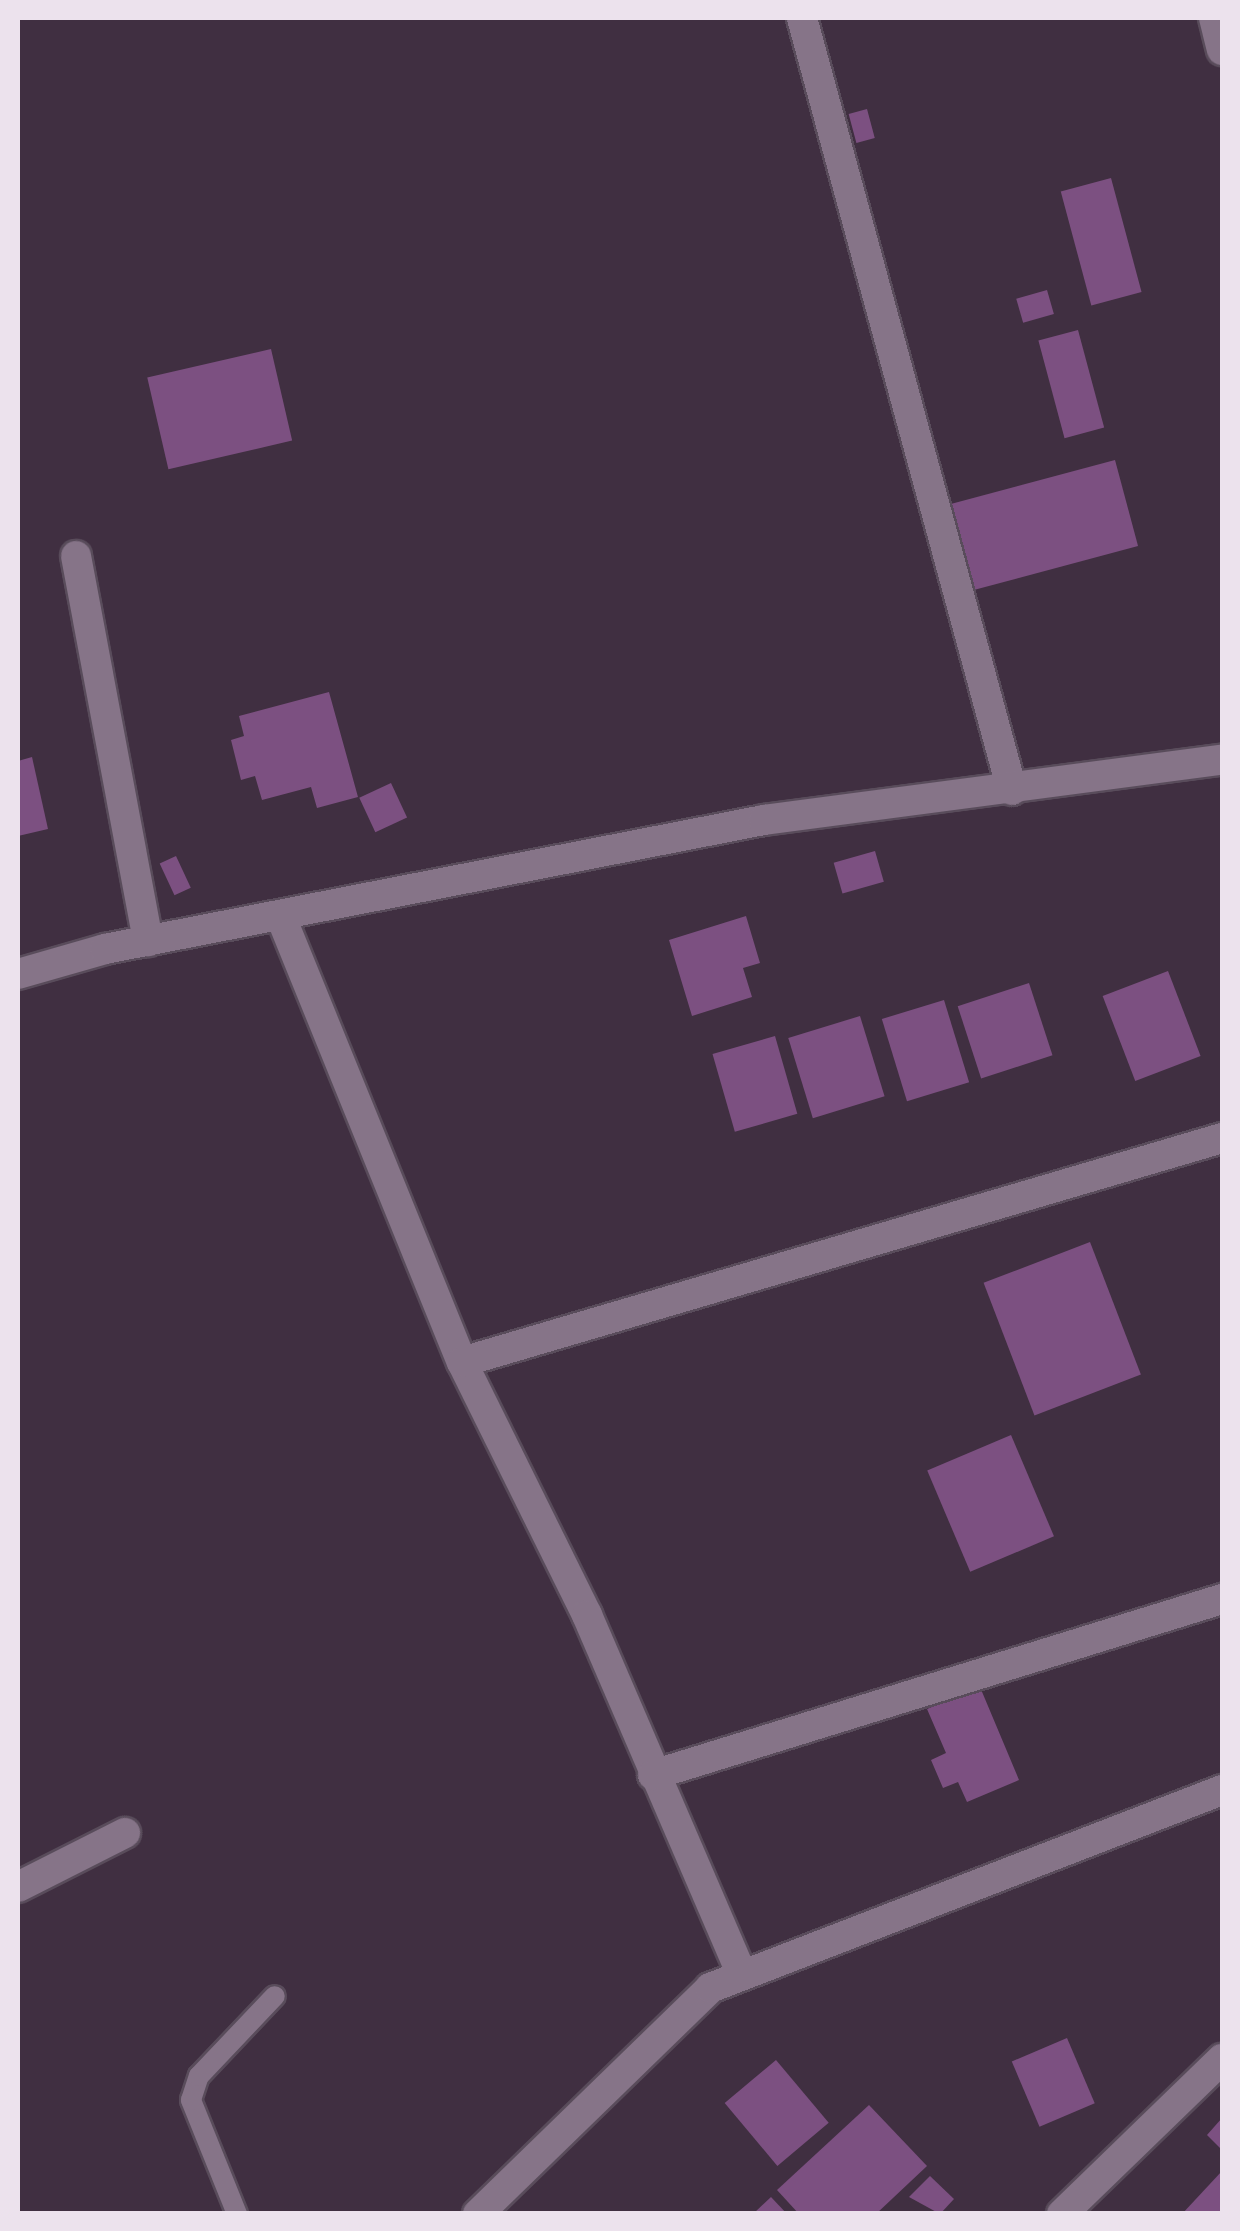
<!DOCTYPE html>
<style>
body{margin:0}
#map{position:relative;width:1240px;height:2231px;overflow:hidden;background:#402f41;font-family:Georgia,serif}
div>[style]{position:absolute}
[style*='--x']{left:calc(var(--x)*1px);top:calc(var(--y)*1px);width:calc(var(--w)*1px);rotate:calc(var(--a)*1deg)}
.building>*{inset:0;background:#7c5081;transform-origin:0 0}
.roads{filter:drop-shadow(2px 0 #594c5b) drop-shadow(-2px 0 #594c5b) drop-shadow(0 2px #594c5b) drop-shadow(0 -2px #594c5b)}
.lane>*{height:20px;margin:-10px;padding:0 10px;transform-origin:10px;border-radius:10px;background:#867488}
.street>*{height:30px;margin:-15px;padding:0 15px;transform-origin:15px;border-radius:15px;background:#867488}
span{translate:-50% -50%;white-space:nowrap;text-align:center;line-height:1.15;-webkit-text-stroke:8px #221b23;paint-order:stroke}
.frame{position:absolute;inset:0;border:20px solid #ece2ed;pointer-events:none}
</style>
<div id="map">
<div class="building">
<i style="left:867px;top:109px;width:30px;height:19px;rotate:75deg"></i>
<i style="left:1111px;top:178px;width:118px;height:52px;rotate:75deg"></i>
<i style="left:1047px;top:290px;width:25px;height:32px;rotate:74deg"></i>
<i style="left:1078px;top:330px;width:101px;height:41px;rotate:75deg"></i>
<i style="left:271px;top:349px;width:94px;height:127px;rotate:77deg"></i>
<i style="left:1115px;top:460px;width:89px;height:171px;rotate:75deg"></i>
<i style="clip-path:polygon(329px 692px,358px 797px,317px 808px,311px 787px,262px 800px,255px 776px,241px 780px,231px 740px,244px 736px,239px 716px)"></i>
<i style="clip-path:polygon(32px 757px,48px 829px,18px 836px,18px 761px)"></i>
<i style="left:391px;top:783px;width:38px;height:35px;rotate:65deg"></i>
<i style="left:875px;top:851px;width:32px;height:43px;rotate:74deg"></i>
<i style="left:176px;top:856px;width:35px;height:18px;rotate:65deg"></i>
<i style="clip-path:polygon(746px 916px,760px 963px,743px 968px,752px 997px,692px 1016px,669px 940px)"></i>
<i style="left:1168px;top:971px;width:91px;height:70px;rotate:69deg"></i>
<i style="left:1029px;top:983px;width:76px;height:75px;rotate:72deg"></i>
<i style="left:944px;top:1000px;width:86px;height:65px;rotate:73deg"></i>
<i style="left:860px;top:1016px;width:84px;height:75px;rotate:73deg"></i>
<i style="left:775px;top:1036px;width:81px;height:65px;rotate:74deg"></i>
<i style="left:1090px;top:1242px;width:142px;height:114px;rotate:69deg"></i>
<i style="left:1011px;top:1435px;width:110px;height:91px;rotate:67deg"></i>
<i style="clip-path:polygon(980px 1687px,1019px 1780px,967px 1802px,958px 1782px,943px 1788px,931px 1760px,946px 1753px,927px 1709px)"></i>
<i style="left:1067px;top:2038px;width:71px;height:60px;rotate:67deg"></i>
<i style="left:776px;top:2060px;width:82px;height:67px;rotate:50deg"></i>
<i style="clip-path:polygon(869px 2105px,927px 2166px,876px 2214px,799px 2214px,777px 2190px)"></i>
<i style="clip-path:polygon(1222px 2118px,1222px 2150px,1207px 2135px)"></i>
<i style="clip-path:polygon(1222px 2171px,1222px 2214px,1182px 2214px)"></i>
<i style="clip-path:polygon(930px 2176px,954px 2199px,940px 2214px,909px 2197px)"></i>
<i style="clip-path:polygon(771px 2197px,787px 2214px,753px 2214px)"></i>
</div>
<div class="roads">
<div class="lane">
<i style="--x:237;--y:2214;--w:123;--a:-112"></i>
<i style="--x:191;--y:2100;--w:25;--a:-72"></i>
<i style="--x:199;--y:2076;--w:110;--a:-46.5"></i>
</div>
<div class="street">
<i style="--x:802;--y:18;--w:800;--a:74.78"></i>
<i style="--x:1214;--y:18;--w:33;--a:76"></i>
<i style="--x:76;--y:556;--w:392;--a:79.4"></i>
<i style="--x:281;--y:917;--w:480;--a:67.9"></i>
<i style="--x:462;--y:1362;--w:282;--a:63.7"></i>
<i style="--x:587;--y:1615;--w:389;--a:66.7"></i>
<i style="--x:18;--y:974;--w:91;--a:-16"></i>
<i style="--x:105;--y:949;--w:672;--a:-11.08"></i>
<i style="--x:764;--y:820;--w:462;--a:-7.5"></i>
<i style="--x:462;--y:1362;--w:792;--a:-16.42"></i>
<i style="--x:653;--y:1775;--w:596;--a:-17.19"></i>
<i style="--x:18;--y:1887;--w:120;--a:-26.8"></i>
<i style="--x:478;--y:2214;--w:324;--a:-44.2"></i>
<i style="--x:710;--y:1988;--w:549;--a:-21.14"></i>
<i style="--x:1062;--y:2214;--w:223;--a:-44.1"></i>
</div>
</div>
<div class="frame"></div>
</div>
